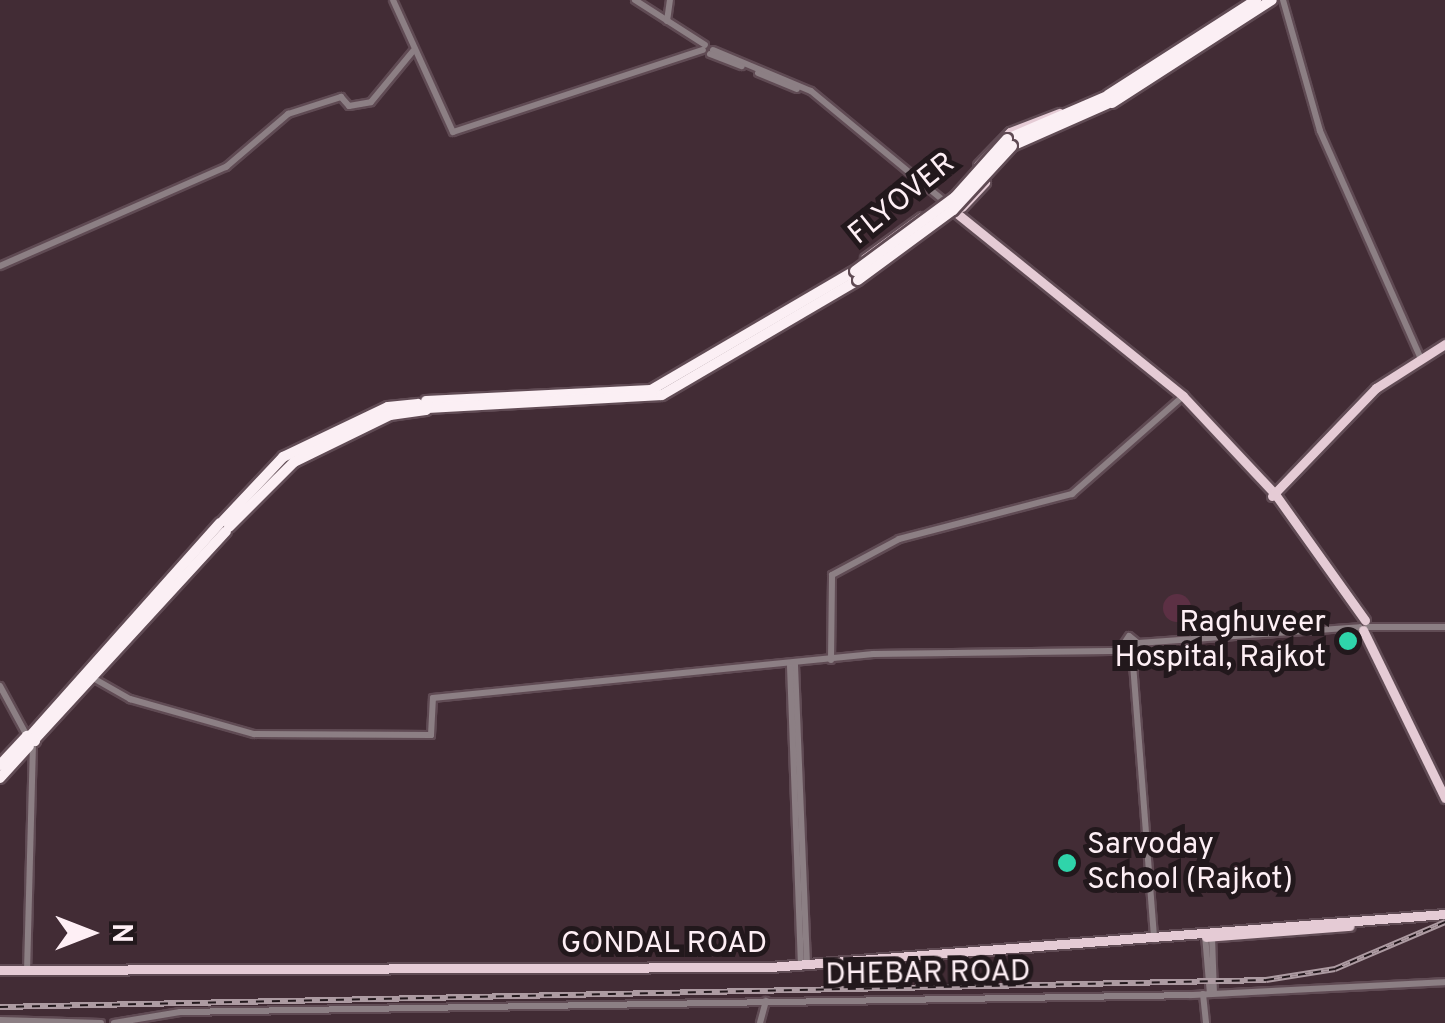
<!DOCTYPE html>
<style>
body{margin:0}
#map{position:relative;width:1445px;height:1023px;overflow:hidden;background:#422c35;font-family:Overpass,sans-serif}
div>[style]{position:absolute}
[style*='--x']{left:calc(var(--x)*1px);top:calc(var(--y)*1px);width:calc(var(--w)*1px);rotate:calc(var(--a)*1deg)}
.green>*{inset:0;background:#5c3044}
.round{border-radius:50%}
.roads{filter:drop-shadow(2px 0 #604b54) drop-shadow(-2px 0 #604b54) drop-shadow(0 2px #604b54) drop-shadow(0 -2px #604b54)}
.minor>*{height:6px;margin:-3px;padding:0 3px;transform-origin:3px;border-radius:3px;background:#8c7f84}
.major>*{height:9px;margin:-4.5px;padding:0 4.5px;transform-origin:4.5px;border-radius:4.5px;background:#e5cbd5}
.highway>*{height:10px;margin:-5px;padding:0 5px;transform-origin:5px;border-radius:5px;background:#fbeff4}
.rail>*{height:6px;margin-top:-3px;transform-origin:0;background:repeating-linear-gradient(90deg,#22181c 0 8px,#ad9ba2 0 16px);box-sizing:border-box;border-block:2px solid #ad9ba2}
.bridges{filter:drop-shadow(2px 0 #604b54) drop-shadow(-2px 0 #604b54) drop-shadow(0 2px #604b54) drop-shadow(0 -2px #604b54)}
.highway-bridge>*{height:10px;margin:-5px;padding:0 5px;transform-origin:5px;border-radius:5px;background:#fbeff4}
.dots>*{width:28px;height:28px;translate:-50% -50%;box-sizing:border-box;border:5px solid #22181c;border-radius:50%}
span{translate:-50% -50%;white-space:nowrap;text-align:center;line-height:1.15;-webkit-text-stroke:10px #22181c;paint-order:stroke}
.street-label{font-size:30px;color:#feeff5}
.poi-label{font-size:30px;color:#feeff5}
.right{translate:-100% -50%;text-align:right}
.left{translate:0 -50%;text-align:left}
.north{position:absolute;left:40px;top:883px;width:100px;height:100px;-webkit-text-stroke:8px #22181c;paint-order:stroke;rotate:90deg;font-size:28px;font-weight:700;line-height:40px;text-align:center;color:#feeff5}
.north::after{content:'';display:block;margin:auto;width:35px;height:45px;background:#feeff5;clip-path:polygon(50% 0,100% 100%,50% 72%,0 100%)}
</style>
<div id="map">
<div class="green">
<i class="round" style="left:1163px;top:594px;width:28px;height:28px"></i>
</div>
<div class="roads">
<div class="minor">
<i style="--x:393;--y:0;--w:145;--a:65.6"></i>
<i style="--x:453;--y:132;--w:263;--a:-18.2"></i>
<i style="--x:635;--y:0;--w:83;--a:32.7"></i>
<i style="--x:1283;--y:0;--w:136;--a:74.2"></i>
<i style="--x:1320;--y:131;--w:247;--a:66.1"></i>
<i style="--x:667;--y:21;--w:21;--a:-82"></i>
<i style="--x:713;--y:50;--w:106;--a:22.7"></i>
<i style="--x:811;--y:91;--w:174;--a:39.6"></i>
<i style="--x:710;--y:54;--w:34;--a:21"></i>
<i style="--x:758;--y:73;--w:42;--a:22.3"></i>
<i style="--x:0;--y:266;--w:247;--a:-23.7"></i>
<i style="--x:226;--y:167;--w:82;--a:-40.5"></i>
<i style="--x:288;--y:114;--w:56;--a:-17.8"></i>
<i style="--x:341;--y:97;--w:12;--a:48"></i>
<i style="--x:349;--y:106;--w:22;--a:-10"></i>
<i style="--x:371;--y:102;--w:66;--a:-50.5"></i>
<i style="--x:1368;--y:627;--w:77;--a:0"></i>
<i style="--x:1138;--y:643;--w:222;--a:-4.1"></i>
<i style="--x:1132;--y:651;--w:289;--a:85.6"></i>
<i style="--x:831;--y:660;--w:85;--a:-89.3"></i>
<i style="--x:832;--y:575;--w:76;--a:-28.2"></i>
<i style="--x:899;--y:539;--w:179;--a:-14.6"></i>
<i style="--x:1072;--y:494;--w:148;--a:-41.4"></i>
<i style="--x:795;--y:665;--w:299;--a:87.7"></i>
<i style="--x:790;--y:666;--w:301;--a:87.9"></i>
<i style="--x:93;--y:678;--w:43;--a:29.6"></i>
<i style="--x:130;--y:699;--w:129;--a:15.8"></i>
<i style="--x:254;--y:734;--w:177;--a:0.3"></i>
<i style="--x:431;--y:735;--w:37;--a:-87"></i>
<i style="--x:433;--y:698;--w:442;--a:-5.7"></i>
<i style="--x:873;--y:654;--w:257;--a:-0.7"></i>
<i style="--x:1130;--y:651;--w:11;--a:-45"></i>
<i style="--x:1138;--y:643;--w:11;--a:-142"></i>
<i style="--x:1129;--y:636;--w:11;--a:124"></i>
<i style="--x:0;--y:686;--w:57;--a:61.6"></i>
<i style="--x:1205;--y:935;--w:59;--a:85.2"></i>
<i style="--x:1212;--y:937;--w:56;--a:88"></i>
<i style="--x:27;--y:972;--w:227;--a:-88.5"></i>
<i style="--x:1203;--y:994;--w:29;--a:84"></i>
<i style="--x:0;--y:1020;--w:101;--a:1.7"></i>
<i style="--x:114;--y:1023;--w:67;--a:-9.5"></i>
<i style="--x:180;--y:1012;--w:1011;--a:-0.96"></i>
<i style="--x:1191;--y:995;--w:254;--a:-2.9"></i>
<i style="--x:760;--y:1023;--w:23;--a:-75"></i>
</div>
<div class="major">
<i style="--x:978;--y:165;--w:46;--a:-45.9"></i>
<i style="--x:1010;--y:132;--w:53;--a:-21.2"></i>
<i style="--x:962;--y:207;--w:34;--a:-47"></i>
<i style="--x:954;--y:211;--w:294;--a:38.9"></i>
<i style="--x:1183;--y:396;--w:134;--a:46.8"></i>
<i style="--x:1275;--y:494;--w:155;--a:54.5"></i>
<i style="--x:865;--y:258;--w:69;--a:-36.2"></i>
<i style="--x:1272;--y:496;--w:150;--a:-46.1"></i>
<i style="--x:1376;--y:388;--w:82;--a:-32.5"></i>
<i style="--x:1363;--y:630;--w:187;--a:64"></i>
<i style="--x:1206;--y:937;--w:144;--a:-4.4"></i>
<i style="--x:0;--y:970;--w:770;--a:-0.22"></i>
<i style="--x:770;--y:967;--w:677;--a:-4.49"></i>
</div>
<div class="highway">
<i style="--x:1108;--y:95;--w:176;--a:-32.7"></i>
<i style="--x:1112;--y:103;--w:190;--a:-32.8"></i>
<i style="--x:1007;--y:139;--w:107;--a:-23.2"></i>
<i style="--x:1012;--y:146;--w:104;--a:-23.9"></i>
<i style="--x:426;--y:401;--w:225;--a:-2.8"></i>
<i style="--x:651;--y:390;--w:236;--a:-30.3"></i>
<i style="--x:428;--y:408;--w:234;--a:-3.2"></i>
<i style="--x:662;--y:395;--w:227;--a:-30.4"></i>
<i style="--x:223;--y:521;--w:88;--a:-46.8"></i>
<i style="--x:283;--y:457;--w:116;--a:-25.5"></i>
<i style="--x:388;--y:407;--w:30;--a:-6"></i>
<i style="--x:229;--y:527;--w:92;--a:-45"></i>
<i style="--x:294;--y:462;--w:107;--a:-26.1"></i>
<i style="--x:390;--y:415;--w:36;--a:-8"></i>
<i style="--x:426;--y:410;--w:7;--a:-74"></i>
<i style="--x:428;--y:403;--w:12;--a:149"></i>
<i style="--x:31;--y:735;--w:284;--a:-48.3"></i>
<i style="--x:35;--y:739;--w:282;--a:-47.4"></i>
<i style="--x:0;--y:765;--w:40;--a:-47"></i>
<i style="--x:27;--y:736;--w:9;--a:32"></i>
<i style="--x:35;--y:741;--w:10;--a:-169"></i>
<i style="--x:0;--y:778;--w:43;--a:-47.8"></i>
</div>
</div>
<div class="rail">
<i style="--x:0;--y:1007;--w:1266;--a:-1.22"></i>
<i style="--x:1266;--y:980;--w:70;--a:-9.1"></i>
<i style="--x:1335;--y:969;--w:120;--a:-23.1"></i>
</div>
<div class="bridges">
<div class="highway-bridge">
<i style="--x:855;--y:271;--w:124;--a:-36.5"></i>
<i style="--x:955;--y:197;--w:78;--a:-48.1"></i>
<i style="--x:858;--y:280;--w:118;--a:-36.4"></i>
<i style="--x:953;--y:210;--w:87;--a:-47.3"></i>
</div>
</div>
<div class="dots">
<i style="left:1348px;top:641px;background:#2fd4aa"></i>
<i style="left:1067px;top:863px;background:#2fd4aa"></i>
</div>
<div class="street-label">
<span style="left:903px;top:200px;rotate:-39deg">FLYOVER</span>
<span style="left:664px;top:945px">GONDAL ROAD</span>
<span style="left:928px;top:975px;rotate:-1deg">DHEBAR ROAD</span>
</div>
<div class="poi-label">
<span class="right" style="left:1326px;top:641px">Raghuveer<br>Hospital, Rajkot</span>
<span class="left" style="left:1087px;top:863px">Sarvoday<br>School (Rajkot)</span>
</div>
<div class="north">N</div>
</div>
